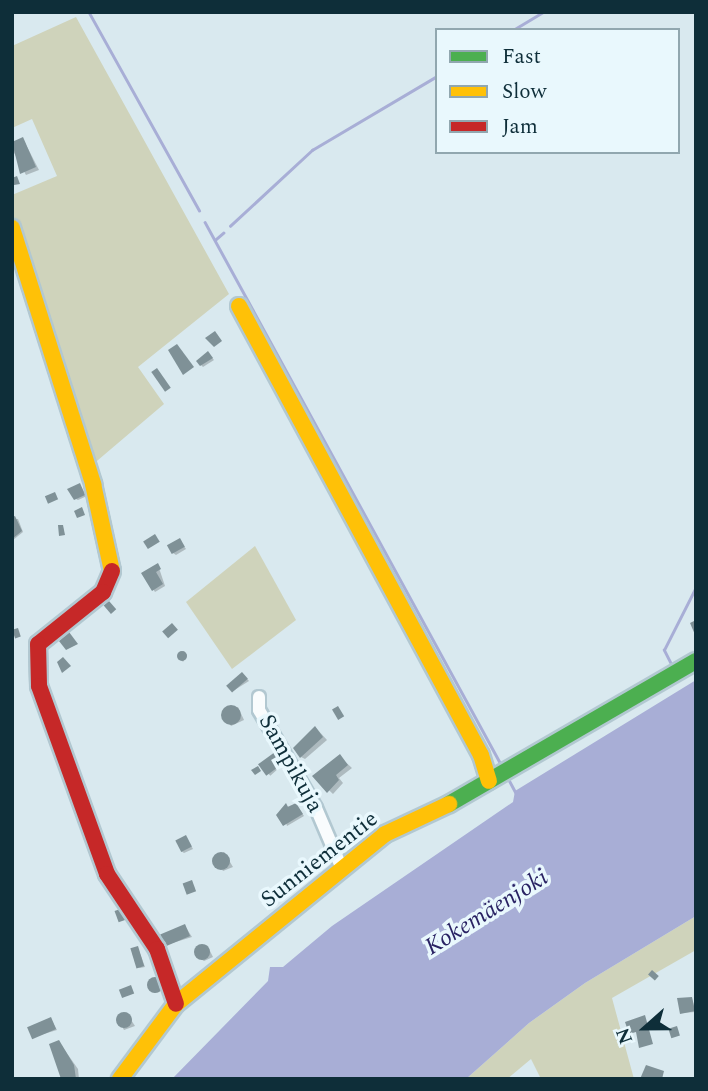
<!DOCTYPE html>
<meta charset="utf-8">
<style>
body{margin:0}
#map{position:relative;width:708px;height:1091px;overflow:hidden;background:#d9e9ef;font-family:Spectral,serif}
div>[style]{position:absolute}
[style*='--x']{left:calc(var(--x)*1px);top:calc(var(--y)*1px);width:calc(var(--w)*1px);rotate:calc(var(--a)*1deg)}
.green>*{inset:0;background:#cfd3bb}
.water>*{inset:0;background:#a8aed6}
.shadow>*{inset:0;background:#0003;transform-origin:0 0}
.stream>*{height:2.5px;margin:-1.25px;padding:0 1.25px;transform-origin:1.25px;border-radius:1.25px;background:#a8aed6}
.building>*{inset:0;background:#7f9197;transform-origin:0 0}
.round{border-radius:50%}
.roads{filter:drop-shadow(2px 0 #b2c8d1) drop-shadow(-2px 0 #b2c8d1) drop-shadow(0 2px #b2c8d1) drop-shadow(0 -2px #b2c8d1)}
.street>*{height:12px;margin:-6px;padding:0 6px;transform-origin:6px;border-radius:6px;background:#f9fcfd}
.fast>*{height:16px;margin:-8px;padding:0 8px;transform-origin:8px;border-radius:8px;background:#4caf50}
.slow>*{height:16px;margin:-8px;padding:0 8px;transform-origin:8px;border-radius:8px;background:#ffc107}
.jam>*{height:16px;margin:-8px;padding:0 8px;transform-origin:8px;border-radius:8px;background:#c62828}
span{translate:-50% -50%;white-space:nowrap;text-align:center;line-height:1.15;-webkit-text-stroke:7px #e9f8fd;paint-order:stroke}
.street-label{font-size:23px;color:#0e2e39}
.water-label{font-size:24px;color:#292263;font-style:italic}
.frame{position:absolute;inset:0;border:14px solid #0e2e39;pointer-events:none}
.legend{position:absolute;left:435px;top:28px;width:245px;height:126px;box-sizing:border-box;background:#e9f8fd;border:2px solid #91a7af;margin:0;padding:9px 12px;list-style:none;font-size:21px;color:#0e2e39}
.legend li{display:flex;align-items:center;gap:14px;height:35px}
.legend b{width:35px;border:2px solid #91a7af}
.north{position:absolute;left:610px;top:993px;width:70px;height:70px;-webkit-text-stroke:5px #e9f8fd;paint-order:stroke;rotate:249deg;font-size:19px;font-weight:700;line-height:28px;text-align:center;color:#0e2e39}
.north::after{content:'';display:block;margin:auto;width:24px;height:32px;background:#0e2e39;clip-path:polygon(50% 0,100% 100%,50% 72%,0 100%)}
</style>
<div id="map">
<div class="green">
<i style="clip-path:polygon(76px 17px,229px 294px,138px 367px,164px 404px,91px 466px,12px 214px,12px 195px,57px 176px,32px 119px,12px 128px,12px 46px)"></i>
<i style="clip-path:polygon(255px 546px,296px 620px,232px 669px,186px 602px)"></i>
<i style="clip-path:polygon(696px 916px,696px 950px,612px 998px,634px 1079px,541px 1079px,531px 1059px,507px 1079px,466px 1079px,529px 1023px,585px 983px)"></i>
</div>
<div class="water">
<i style="clip-path:polygon(696px 680px,696px 916px,585px 983px,529px 1023px,466px 1079px,172px 1079px,268px 981px,270px 967px,283px 967px,332px 926px,513px 802px,515px 791px)"></i>
</div>
<div class="shadow">
<i style="clip-path:polygon(23px 139px,39px 170px,26px 175px,12px 149px,12px 144px)"></i>
<i style="clip-path:polygon(208px 353px,214px 360px,203px 367px,201px 365px)"></i>
<i style="clip-path:polygon(80px 485px,87px 496px,78px 500px,76px 499px)"></i>
<i style="clip-path:polygon(12px 519px,18px 519px,23px 532px,13px 540px)"></i>
<i style="clip-path:polygon(180px 540px,186px 549px,176px 555px,173px 553px)"></i>
<i style="clip-path:polygon(158px 565px,165px 586px,155px 592px,143px 574px)"></i>
<i style="clip-path:polygon(184px 651px,187px 655px,183px 662px,179px 656px)"></i>
<i style="clip-path:polygon(244px 675px,249px 681px,233px 691px)"></i>
<i style="clip-path:polygon(238px 707px,244px 720px,231px 726px,222px 712px)"></i>
<i style="clip-path:polygon(316px 728px,327px 740px,305px 759px,301px 757px)"></i>
<i style="left:275px;top:754px;width:13px;height:18px;rotate:48deg"></i>
<i style="clip-path:polygon(340px 757px,352px 768px,339px 778px,343px 783px,333px 794px,315px 777px)"></i>
<i style="clip-path:polygon(295px 804px,304px 816px,287px 826px,281px 809px)"></i>
<i style="clip-path:polygon(186px 837px,193px 849px,184px 853px,181px 851px)"></i>
<i style="clip-path:polygon(224px 852px,233px 867px,223px 871px,214px 857px)"></i>
<i style="clip-path:polygon(185px 926px,192px 937px,166px 945px)"></i>
<i style="clip-path:polygon(207px 945px,213px 957px,204px 961px,196px 956px,196px 950px)"></i>
<i style="clip-path:polygon(138px 948px,145px 967px,140px 968px,137px 967px)"></i>
<i style="clip-path:polygon(160px 979px,165px 990px,154px 993px,149px 980px)"></i>
<i style="clip-path:polygon(692px 999px,696px 1012px,681px 1013px)"></i>
<i style="clip-path:polygon(126px 1012px,135px 1026px,124px 1030px,118px 1019px)"></i>
<i style="clip-path:polygon(51px 1019px,57px 1030px,34px 1037px)"></i>
<i style="clip-path:polygon(59px 1042px,78px 1069px,79px 1079px,63px 1079px)"></i>
</div>
<div class="stream">
<i style="--x:89;--y:12;--w:227;--a:60.9"></i>
<i style="--x:513;--y:30;--w:35;--a:-31"></i>
<i style="--x:205;--y:222;--w:620;--a:61.37"></i>
<i style="--x:230;--y:226;--w:112;--a:-42.8"></i>
<i style="--x:312;--y:150;--w:145;--a:-30.6"></i>
<i style="--x:215;--y:240;--w:11;--a:-41"></i>
<i style="--x:673;--y:668;--w:20;--a:-117"></i>
<i style="--x:664;--y:650;--w:71;--a:-63.1"></i>
<i style="--x:508;--y:778;--w:17;--a:62"></i>
</div>
<div class="building">
<i style="clip-path:polygon(23px 137px,36px 167px,20px 174px,12px 142px)"></i>
<i style="clip-path:polygon(17px 176px,20px 184px,14px 185px,12px 178px)"></i>
<i style="clip-path:polygon(215px 331px,222px 341px,214px 347px,205px 338px)"></i>
<i style="clip-path:polygon(177px 344px,194px 367px,183px 375px,168px 350px)"></i>
<i style="clip-path:polygon(208px 351px,213px 358px,200px 366px,196px 361px)"></i>
<i style="left:157px;top:368px;width:24px;height:7px;rotate:55deg"></i>
<i style="clip-path:polygon(80px 483px,85px 495px,74px 500px,67px 489px)"></i>
<i style="left:55px;top:492px;width:8px;height:11px;rotate:67deg"></i>
<i style="clip-path:polygon(82px 507px,85px 515px,77px 518px,74px 511px)"></i>
<i style="clip-path:polygon(15px 516px,22px 531px,12px 539px,12px 517px)"></i>
<i style="clip-path:polygon(58px 525px,63px 525px,65px 535px,59px 536px)"></i>
<i style="left:155px;top:534px;width:9px;height:14px;rotate:58deg"></i>
<i style="left:180px;top:538px;width:10px;height:15px;rotate:61deg"></i>
<i style="clip-path:polygon(158px 563px,161px 569px,156px 572px,163px 584px,152px 591px,141px 573px)"></i>
<i style="left:109px;top:601px;width:11px;height:7px;rotate:49deg"></i>
<i style="clip-path:polygon(696px 620px,696px 637px,690px 623px)"></i>
<i style="left:172px;top:623px;width:9px;height:13px;rotate:49deg"></i>
<i style="left:18px;top:628px;width:9px;height:6px;rotate:72deg"></i>
<i style="clip-path:polygon(69px 632px,78px 644px,66px 650px,59px 641px)"></i>
<i class="round" style="left:177px;top:651px;width:10px;height:10px"></i>
<i style="clip-path:polygon(63px 657px,71px 666px,62px 673px,57px 662px)"></i>
<i style="left:242px;top:672px;width:9px;height:21px;rotate:49deg"></i>
<i class="round" style="left:221px;top:705px;width:20px;height:20px"></i>
<i style="left:338px;top:706px;width:12px;height:7px;rotate:59deg"></i>
<i style="clip-path:polygon(315px 726px,323px 737px,300px 758px,293px 748px)"></i>
<i style="left:275px;top:752px;width:14px;height:21px;rotate:54deg"></i>
<i style="clip-path:polygon(340px 754px,348px 765px,336px 775px,339px 780px,327px 793px,312px 776px)"></i>
<i style="clip-path:polygon(258px 766px,261px 771px,255px 775px,251px 770px)"></i>
<i style="clip-path:polygon(286px 803px,288px 807px,296px 803px,303px 814px,283px 826px,276px 815px)"></i>
<i style="left:186px;top:835px;width:13px;height:12px;rotate:63deg"></i>
<i class="round" style="left:212px;top:852px;width:18px;height:18px"></i>
<i class="round" style="left:321px;top:853px;width:8px;height:8px"></i>
<i style="left:192px;top:880px;width:12px;height:10px;rotate:70deg"></i>
<i style="left:123px;top:908px;width:12px;height:9px;rotate:70deg"></i>
<i style="left:185px;top:924px;width:13px;height:27px;rotate:67deg"></i>
<i class="round" style="left:194px;top:944px;width:16px;height:16px"></i>
<i style="left:138px;top:946px;width:21px;height:8px;rotate:73deg"></i>
<i style="left:652px;top:970px;width:9px;height:6px;rotate:41deg"></i>
<i class="round" style="left:147px;top:977px;width:16px;height:16px"></i>
<i style="left:131px;top:985px;width:9px;height:13px;rotate:69deg"></i>
<i style="clip-path:polygon(692px 997px,695px 1011px,680px 1014px,677px 998px)"></i>
<i class="round" style="left:116px;top:1012px;width:16px;height:16px"></i>
<i style="clip-path:polygon(645px 1015px,653px 1044px,639px 1048px,636px 1032px,629px 1034px,625px 1022px)"></i>
<i style="left:51px;top:1017px;width:13px;height:26px;rotate:67deg"></i>
<i style="left:677px;top:1026px;width:10px;height:9px;rotate:73deg"></i>
<i style="clip-path:polygon(59px 1040px,74px 1065px,76px 1079px,61px 1079px,49px 1044px)"></i>
<i style="clip-path:polygon(646px 1065px,664px 1071px,662px 1079px,640px 1079px)"></i>
</div>
<div class="roads">
<div class="street">
<i style="--x:259;--y:697;--w:13;--a:90"></i>
<i style="--x:259;--y:710;--w:113;--a:59.8"></i>
<i style="--x:316;--y:808;--w:66;--a:66.9"></i>
</div>
<div class="fast">
<i style="--x:449;--y:804;--w:285;--a:-30.1"></i>
</div>
<div class="slow">
<i style="--x:12;--y:228;--w:269;--a:72.4"></i>
<i style="--x:93;--y:484;--w:89;--a:77.7"></i>
<i style="--x:239;--y:306;--w:510;--a:61.68"></i>
<i style="--x:481;--y:755;--w:27;--a:73"></i>
<i style="--x:120;--y:1079;--w:94;--a:-53.3"></i>
<i style="--x:176;--y:1004;--w:269;--a:-39.1"></i>
<i style="--x:385;--y:834;--w:71;--a:-25.1"></i>
</div>
<div class="jam">
<i style="--x:112;--y:571;--w:23;--a:113"></i>
<i style="--x:103;--y:592;--w:83;--a:141.3"></i>
<i style="--x:38;--y:644;--w:42;--a:88.6"></i>
<i style="--x:39;--y:686;--w:200;--a:70.1"></i>
<i style="--x:107;--y:874;--w:90;--a:56.3"></i>
<i style="--x:157;--y:949;--w:58;--a:70.9"></i>
</div>
</div>
<div class="street-label">
<span style="left:290px;top:764px;rotate:61deg">Sampikuja</span>
<span style="left:320px;top:860px;rotate:-38deg">Sunniementie</span>
</div>
<div class="water-label">
<span style="left:487px;top:913px;rotate:-32deg">Kokemäenjoki</span>
</div>
<div class="frame"></div>
<ul class="legend">
<li><b style="height:9px;background:#4caf50"></b>Fast</li>
<li><b style="height:9px;background:#ffc107"></b>Slow</li>
<li><b style="height:9px;background:#c62828"></b>Jam</li>
</ul>
<div class="north">N</div>
</div>
